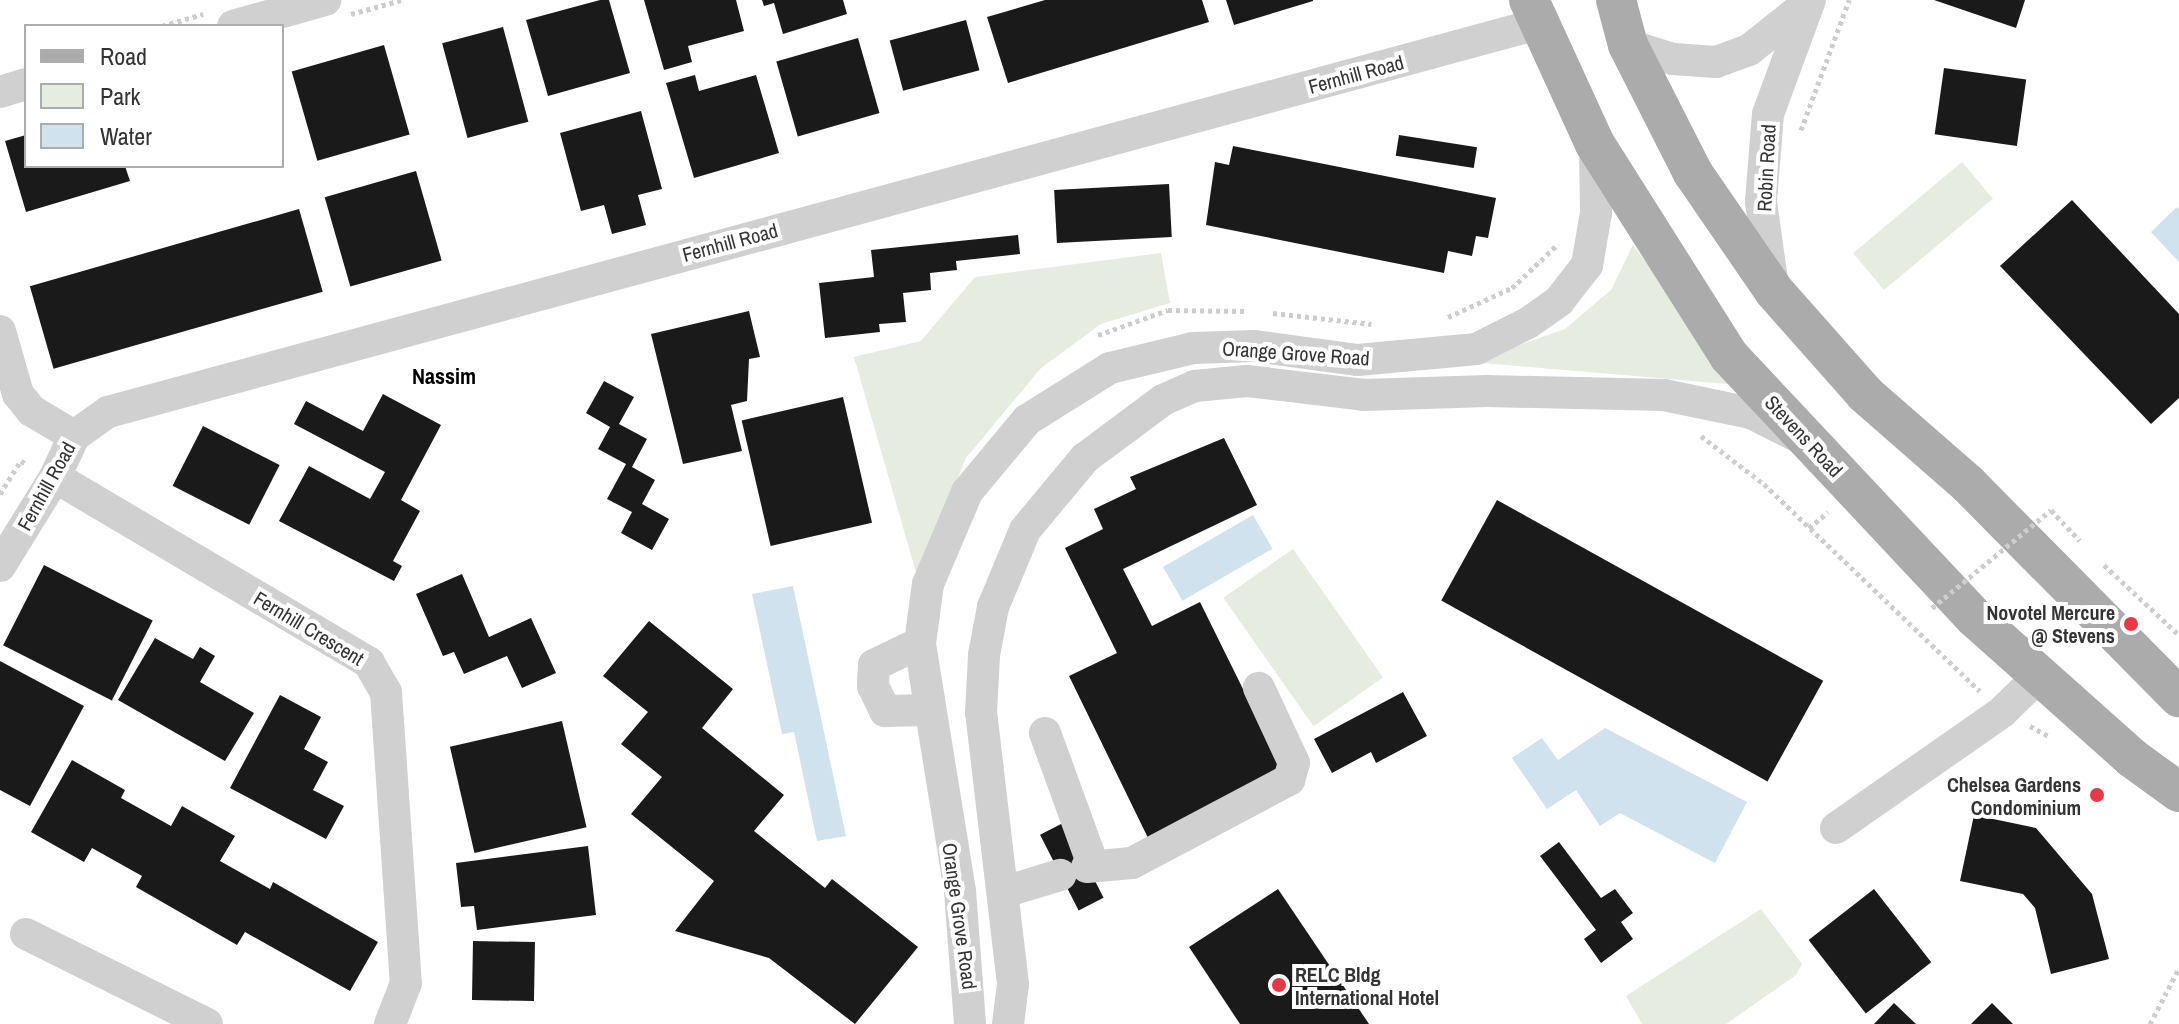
<!DOCTYPE html>
<style>
body{margin:0}
#map{position:relative;width:2179px;height:1024px;overflow:hidden;background:#fff;font-family:"Archivo Narrow",sans-serif}
div>[style]{position:absolute}
[style*='--x']{left:calc(var(--x)*1px);top:calc(var(--y)*1px);width:calc(var(--w)*1px);rotate:calc(var(--a)*1deg)}
.green>*{inset:0;background:#e6ecdf;transform-origin:0 0}
.water>*{inset:0;background:#cfe2ee;transform-origin:0 0}
.building>*{inset:0;background:#1a1a1a;transform-origin:0 0}
.path>*{height:5px;margin-top:-2.5px;transform-origin:0;background:repeating-linear-gradient(90deg,#cdcdcd 0 4px,transparent 0 8px)}
.minor>*{height:32px;margin:-16px;padding:0 16px;transform-origin:16px;border-radius:16px;background:#d0d0d0}
.major>*{height:40px;margin:-20px;padding:0 20px;transform-origin:20px;border-radius:20px;background:#ababab}
.path-bridge>*{height:5px;margin-top:-2.5px;transform-origin:0;background:repeating-linear-gradient(90deg,#cdcdcd 0 4px,transparent 0 8px)}
.dots>*{width:22px;height:22px;translate:-50% -50%;box-sizing:border-box;border:4px solid #fff;border-radius:50%}
span{translate:-50% -50%;white-space:nowrap;text-align:center;line-height:1.15;-webkit-text-stroke:8px #fff;paint-order:stroke}
.street-label{font-size:20px;color:#333}
.poi-label{font-size:20px;color:#333;font-weight:700}
.right{translate:-100% -50%;text-align:right}
.left{translate:0 -50%;text-align:left}
.neighbourhood-label{font-size:22px;color:#000;font-weight:700}
.legend{position:absolute;left:24px;top:24px;width:260px;height:144px;box-sizing:border-box;background:#fff;border:2px solid #adadad;margin:0;padding:10px 14px;list-style:none;font-size:24px;color:#333}
.legend li{display:flex;align-items:center;gap:16px;height:40px}
.legend b{width:40px;border:2px solid #adadad}
</style>
<div id="map">
<div class="green">
<i style="left:1962px;top:162px;width:48px;height:142px;rotate:50deg"></i>
<i style="clip-path:polygon(1633px 245px,1739px 385px,1471px 362px,1565px 329px,1611px 290px)"></i>
<i style="clip-path:polygon(1161px 253px,1170px 303px,1101px 324px,1041px 368px,966px 458px,917px 576px,854px 357px,921px 341px,975px 277px)"></i>
<i style="left:1293px;top:549px;width:157px;height:85px;rotate:55deg"></i>
<i style="clip-path:polygon(1761px 909px,1802px 964px,1796px 975px,1726px 1024px,1642px 1024px,1626px 996px)"></i>
</div>
<div class="water">
<i style="clip-path:polygon(2177px 207px,2179px 209px,2179px 262px,2151px 232px)"></i>
<i style="left:1253px;top:515px;width:39px;height:104px;rotate:60deg"></i>
<i style="clip-path:polygon(793px 586px,846px 836px,817px 841px,794px 732px,782px 734px,752px 594px)"></i>
<i style="clip-path:polygon(1605px 728px,1747px 802px,1715px 863px,1620px 813px,1600px 826px,1576px 790px,1547px 809px,1512px 758px,1542px 738px,1558px 760px)"></i>
</div>
<div class="building">
<i style="clip-path:polygon(600px 0,609px 0,630px 73px,548px 96px,526px 20px)"></i>
<i style="clip-path:polygon(644px 0,736px 0,744px 31px,688px 46px,692px 62px,664px 70px)"></i>
<i style="clip-path:polygon(762px 0,843px 0,847px 14px,783px 34px,774px 3px,764px 6px)"></i>
<i style="clip-path:polygon(1045px 0,1202px 0,1209px 22px,1008px 83px,987px 17px)"></i>
<i style="clip-path:polygon(1226px 0,1313px 0,1313px 1px,1234px 25px)"></i>
<i style="clip-path:polygon(1934px 0,2025px 0,2016px 28px)"></i>
<i style="left:966px;top:20px;width:52px;height:79px;rotate:75deg"></i>
<i style="left:503px;top:27px;width:98px;height:63px;rotate:75deg"></i>
<i style="left:858px;top:38px;width:78px;height:85px;rotate:74deg"></i>
<i style="left:384px;top:45px;width:93px;height:96px;rotate:74deg"></i>
<i style="left:1944px;top:68px;width:83px;height:67px;rotate:8deg"></i>
<i style="clip-path:polygon(695px 75px,699px 91px,756px 75px,779px 153px,694px 178px,666px 83px)"></i>
<i style="clip-path:polygon(641px 111px,662px 189px,638px 195px,646px 225px,612px 234px,604px 205px,581px 211px,560px 133px)"></i>
<i style="clip-path:polygon(26px 135px,26px 166px,125px 166px,130px 181px,26px 212px,5px 141px)"></i>
<i style="left:1399px;top:135px;width:79px;height:21px;rotate:9deg"></i>
<i style="clip-path:polygon(1233px 146px,1496px 198px,1488px 238px,1476px 236px,1472px 256px,1448px 251px,1444px 273px,1206px 225px,1215px 162px,1229px 165px)"></i>
<i style="left:416px;top:171px;width:93px;height:95px;rotate:74deg"></i>
<i style="left:1169px;top:184px;width:53px;height:115px;rotate:87deg"></i>
<i style="clip-path:polygon(2072px 200px,2179px 314px,2179px 398px,2151px 424px,2000px 266px)"></i>
<i style="left:299px;top:209px;width:86px;height:280px;rotate:74deg"></i>
<i style="clip-path:polygon(1018px 235px,1020px 254px,956px 261px,957px 270px,930px 273px,931px 290px,903px 293px,906px 322px,879px 324px,880px 332px,825px 338px,819px 283px,874px 277px,871px 250px)"></i>
<i style="clip-path:polygon(749px 311px,760px 357px,749px 359px,747px 401px,731px 405px,742px 451px,683px 464px,651px 334px)"></i>
<i style="clip-path:polygon(604px 381px,634px 397px,619px 424px,647px 439px,632px 467px,655px 480px,642px 504px,669px 519px,652px 550px,621px 533px,632px 512px,607px 499px,626px 464px,598px 449px,610px 427px,586px 413px)"></i>
<i style="clip-path:polygon(383px 394px,441px 425px,401px 500px,420px 511px,393px 561px,402px 566px,394px 581px,279px 521px,309px 466px,370px 499px,385px 472px,294px 424px,306px 401px,363px 431px)"></i>
<i style="left:843px;top:397px;width:129px;height:104px;rotate:77deg"></i>
<i style="left:203px;top:426px;width:86px;height:67px;rotate:27deg"></i>
<i style="clip-path:polygon(1224px 438px,1257px 505px,1123px 569px,1152px 626px,1200px 602px,1286px 776px,1150px 842px,1069px 676px,1117px 653px,1065px 548px,1103px 529px,1094px 509px,1136px 489px,1130px 477px)"></i>
<i style="left:1497px;top:500px;width:373px;height:115px;rotate:29deg"></i>
<i style="left:44px;top:565px;width:122px;height:90px;rotate:27deg"></i>
<i style="clip-path:polygon(462px 574px,489px 637px,531px 618px,556px 673px,522px 688px,507px 656px,464px 674px,454px 652px,443px 656px,416px 594px)"></i>
<i style="clip-path:polygon(649px 621px,733px 689px,702px 728px,784px 795px,754px 831px,825px 888px,832px 879px,918px 947px,855px 1024px,769px 958px,675px 931px,714px 881px,631px 814px,662px 777px,621px 744px,648px 712px,603px 676px)"></i>
<i style="clip-path:polygon(155px 638px,193px 659px,200px 647px,215px 656px,200px 682px,254px 713px,225px 761px,118px 700px)"></i>
<i style="clip-path:polygon(0 661px,84px 706px,30px 806px,0 790px)"></i>
<i style="clip-path:polygon(1403px 692px,1427px 736px,1376px 763px,1371px 752px,1332px 773px,1314px 739px)"></i>
<i style="clip-path:polygon(280px 695px,321px 717px,304px 749px,328px 762px,313px 790px,344px 806px,326px 839px,230px 788px)"></i>
<i style="left:562px;top:721px;width:109px;height:115px;rotate:77deg"></i>
<i style="clip-path:polygon(72px 760px,125px 790px,121px 798px,171px 826px,182px 806px,235px 836px,220px 861px,270px 889px,273px 882px,378px 942px,350px 991px,245px 932px,237px 945px,136px 887px,142px 876px,92px 848px,84px 862px,31px 832px)"></i>
<i style="clip-path:polygon(1974px 815px,2036px 828px,2092px 894px,2109px 959px,2051px 974px,2035px 908px,2023px 894px,1960px 881px)"></i>
<i style="left:1065px;top:822px;width:85px;height:28px;rotate:63deg"></i>
<i style="clip-path:polygon(1559px 842px,1601px 898px,1615px 889px,1633px 913px,1621px 922px,1633px 939px,1601px 963px,1584px 939px,1596px 930px,1540px 856px)"></i>
<i style="clip-path:polygon(588px 846px,596px 915px,477px 930px,474px 906px,461px 907px,456px 863px)"></i>
<i style="clip-path:polygon(1278px 889px,1369px 1024px,1240px 1024px,1189px 947px)"></i>
<i style="left:1874px;top:889px;width:93px;height:83px;rotate:52deg"></i>
<i style="left:473px;top:941px;width:62px;height:59px;rotate:1deg"></i>
<i style="clip-path:polygon(1894px 1003px,1916px 1024px,1874px 1024px)"></i>
<i style="clip-path:polygon(1992px 1003px,2013px 1024px,1971px 1024px)"></i>
</div>
<div class="path">
<i style="--x:351;--y:14;--w:52;--a:-15.6"></i>
<i style="--x:162;--y:26;--w:43;--a:-16.3"></i>
<i style="--x:1801;--y:130;--w:139;--a:-69.7"></i>
<i style="--x:1273;--y:313;--w:99;--a:6.4"></i>
<i style="--x:1448;--y:317;--w:70;--a:-24.4"></i>
<i style="--x:1512;--y:288;--w:64;--a:-43.7"></i>
<i style="--x:1098;--y:335;--w:74;--a:-19.7"></i>
<i style="--x:1168;--y:310;--w:79;--a:0.7"></i>
<i style="--x:1701;--y:436;--w:79;--a:37.3"></i>
<i style="--x:1764;--y:484;--w:299;--a:43.8"></i>
<i style="--x:0;--y:494;--w:39;--a:-58"></i>
<i style="--x:21;--y:461;--w:8;--a:30"></i>
<i style="--x:2051;--y:510;--w:42;--a:46.9"></i>
<i style="--x:1809;--y:528;--w:25;--a:-40"></i>
<i style="--x:2104;--y:565;--w:103;--a:43"></i>
<i style="--x:2030;--y:726;--w:21;--a:28"></i>
<i style="--x:2150;--y:1024;--w:63;--a:-62.6"></i>
</div>
<div class="minor">
<i style="--x:233;--y:26;--w:96;--a:-15.8"></i>
<i style="--x:1628;--y:45;--w:47;--a:17.3"></i>
<i style="--x:1673;--y:59;--w:43;--a:4"></i>
<i style="--x:1716;--y:62;--w:35;--a:-20"></i>
<i style="--x:1749;--y:50;--w:75;--a:-38.5"></i>
<i style="--x:0;--y:92;--w:27;--a:-17"></i>
<i style="--x:1773;--y:288;--w:88;--a:-97.9"></i>
<i style="--x:1761;--y:201;--w:87;--a:-85.4"></i>
<i style="--x:1768;--y:114;--w:121;--a:-69.8"></i>
<i style="--x:0;--y:331;--w:66;--a:74.1"></i>
<i style="--x:18;--y:394;--w:22;--a:51"></i>
<i style="--x:32;--y:411;--w:49;--a:30.8"></i>
<i style="--x:55;--y:477;--w:365;--a:30.6"></i>
<i style="--x:369;--y:663;--w:34;--a:60"></i>
<i style="--x:386;--y:692;--w:292;--a:86.1"></i>
<i style="--x:406;--y:983;--w:44;--a:111.3"></i>
<i style="--x:0;--y:566;--w:105;--a:-58.3"></i>
<i style="--x:55;--y:477;--w:45;--a:-65.1"></i>
<i style="--x:74;--y:436;--w:42;--a:-35.2"></i>
<i style="--x:108;--y:412;--w:1482;--a:-15.18"></i>
<i style="--x:920;--y:643;--w:51;--a:154.4"></i>
<i style="--x:874;--y:665;--w:21;--a:93"></i>
<i style="--x:873;--y:686;--w:28;--a:64"></i>
<i style="--x:885;--y:711;--w:43;--a:-1.3"></i>
<i style="--x:1045;--y:733;--w:140;--a:70"></i>
<i style="--x:1836;--y:828;--w:203;--a:-34.9"></i>
<i style="--x:2002;--y:712;--w:53;--a:-44.2"></i>
<i style="--x:1087;--y:867;--w:45;--a:-5.1"></i>
<i style="--x:1132;--y:863;--w:178;--a:-27.9"></i>
<i style="--x:1289;--y:780;--w:18;--a:-74"></i>
<i style="--x:1294;--y:763;--w:83;--a:-115"></i>
<i style="--x:1004;--y:892;--w:59;--a:-16.9"></i>
<i style="--x:26;--y:934;--w:202;--a:26.4"></i>
<i style="--x:970;--y:1024;--w:133;--a:-94.3"></i>
<i style="--x:960;--y:891;--w:251;--a:-99.2"></i>
<i style="--x:920;--y:643;--w:60;--a:-82.3"></i>
<i style="--x:928;--y:584;--w:100;--a:-67"></i>
<i style="--x:967;--y:492;--w:94;--a:-50.2"></i>
<i style="--x:1027;--y:420;--w:98;--a:-32.1"></i>
<i style="--x:1110;--y:368;--w:85;--a:-13.5"></i>
<i style="--x:1193;--y:348;--w:61;--a:-1.9"></i>
<i style="--x:1254;--y:346;--w:105;--a:7.7"></i>
<i style="--x:1358;--y:360;--w:119;--a:-5.3"></i>
<i style="--x:1476;--y:349;--w:58;--a:-26.6"></i>
<i style="--x:1528;--y:323;--w:38;--a:-35"></i>
<i style="--x:1559;--y:301;--w:46;--a:-52.1"></i>
<i style="--x:1587;--y:265;--w:53;--a:-80.2"></i>
<i style="--x:1596;--y:213;--w:69;--a:-90.8"></i>
<i style="--x:1008;--y:1024;--w:40;--a:-82.9"></i>
<i style="--x:1013;--y:984;--w:273;--a:-96.7"></i>
<i style="--x:981;--y:713;--w:58;--a:-87"></i>
<i style="--x:984;--y:655;--w:49;--a:-79.4"></i>
<i style="--x:993;--y:607;--w:83;--a:-67.4"></i>
<i style="--x:1025;--y:530;--w:94;--a:-50.2"></i>
<i style="--x:1085;--y:458;--w:97;--a:-36.6"></i>
<i style="--x:1163;--y:400;--w:35;--a:-24"></i>
<i style="--x:1195;--y:386;--w:52;--a:-5.5"></i>
<i style="--x:1247;--y:381;--w:118;--a:6.8"></i>
<i style="--x:1364;--y:395;--w:123;--a:-1.9"></i>
<i style="--x:1487;--y:391;--w:177;--a:1.3"></i>
<i style="--x:1664;--y:395;--w:89;--a:11.7"></i>
<i style="--x:1751;--y:413;--w:51;--a:26.6"></i>
</div>
<div class="major">
<i style="--x:1529;--y:0;--w:158;--a:65.4"></i>
<i style="--x:1595;--y:144;--w:251;--a:57.7"></i>
<i style="--x:1729;--y:356;--w:359;--a:46.8"></i>
<i style="--x:1975;--y:618;--w:210;--a:41.7"></i>
<i style="--x:2132;--y:758;--w:58;--a:35.9"></i>
<i style="--x:1616;--y:0;--w:47;--a:75.1"></i>
<i style="--x:1628;--y:45;--w:144;--a:63.1"></i>
<i style="--x:1693;--y:173;--w:143;--a:55.5"></i>
<i style="--x:1774;--y:291;--w:137;--a:48.5"></i>
<i style="--x:1865;--y:394;--w:137;--a:41.1"></i>
<i style="--x:1968;--y:484;--w:300;--a:45.3"></i>
</div>
<div class="path-bridge">
<i style="--x:1932;--y:608;--w:154;--a:-39.5"></i>
</div>
<div class="dots">
<i style="left:2131px;top:624px;background:#e63946"></i>
<i style="left:2097px;top:795px;background:#e63946"></i>
<i style="left:1279px;top:985px;background:#e63946"></i>
</div>
<div class="street-label">
<span style="left:1356px;top:74px;rotate:-15deg">Fernhill Road</span>
<span style="left:1766px;top:168px;rotate:-87deg">Robin Road</span>
<span style="left:730px;top:242px;rotate:-15deg">Fernhill Road</span>
<span style="left:1296px;top:353px;rotate:4deg">Orange Grove Road</span>
<span style="left:1804px;top:436px;rotate:47deg">Stevens Road</span>
<span style="left:46px;top:486px;rotate:-61deg">Fernhill Road</span>
<span style="left:309px;top:628px;rotate:31deg">Fernhill Crescent</span>
<span style="left:960px;top:916px;rotate:82deg">Orange Grove Road</span>
</div>
<div class="poi-label">
<span class="right" style="left:2115px;top:624px">Novotel Mercure<br>@ Stevens</span>
<span class="right" style="left:2081px;top:796px">Chelsea Gardens<br>Condominium</span>
<span class="left" style="left:1295px;top:986px">RELC Bldg<br>International Hotel</span>
</div>
<div class="neighbourhood-label">
<span style="left:444px;top:377px">Nassim</span>
</div>
<ul class="legend">
<li><b style="height:10px;background:#ababab"></b>Road</li>
<li><b style="height:22px;background:#e6ecdf"></b>Park</li>
<li><b style="height:22px;background:#cfe2ee"></b>Water</li>
</ul>
</div>
